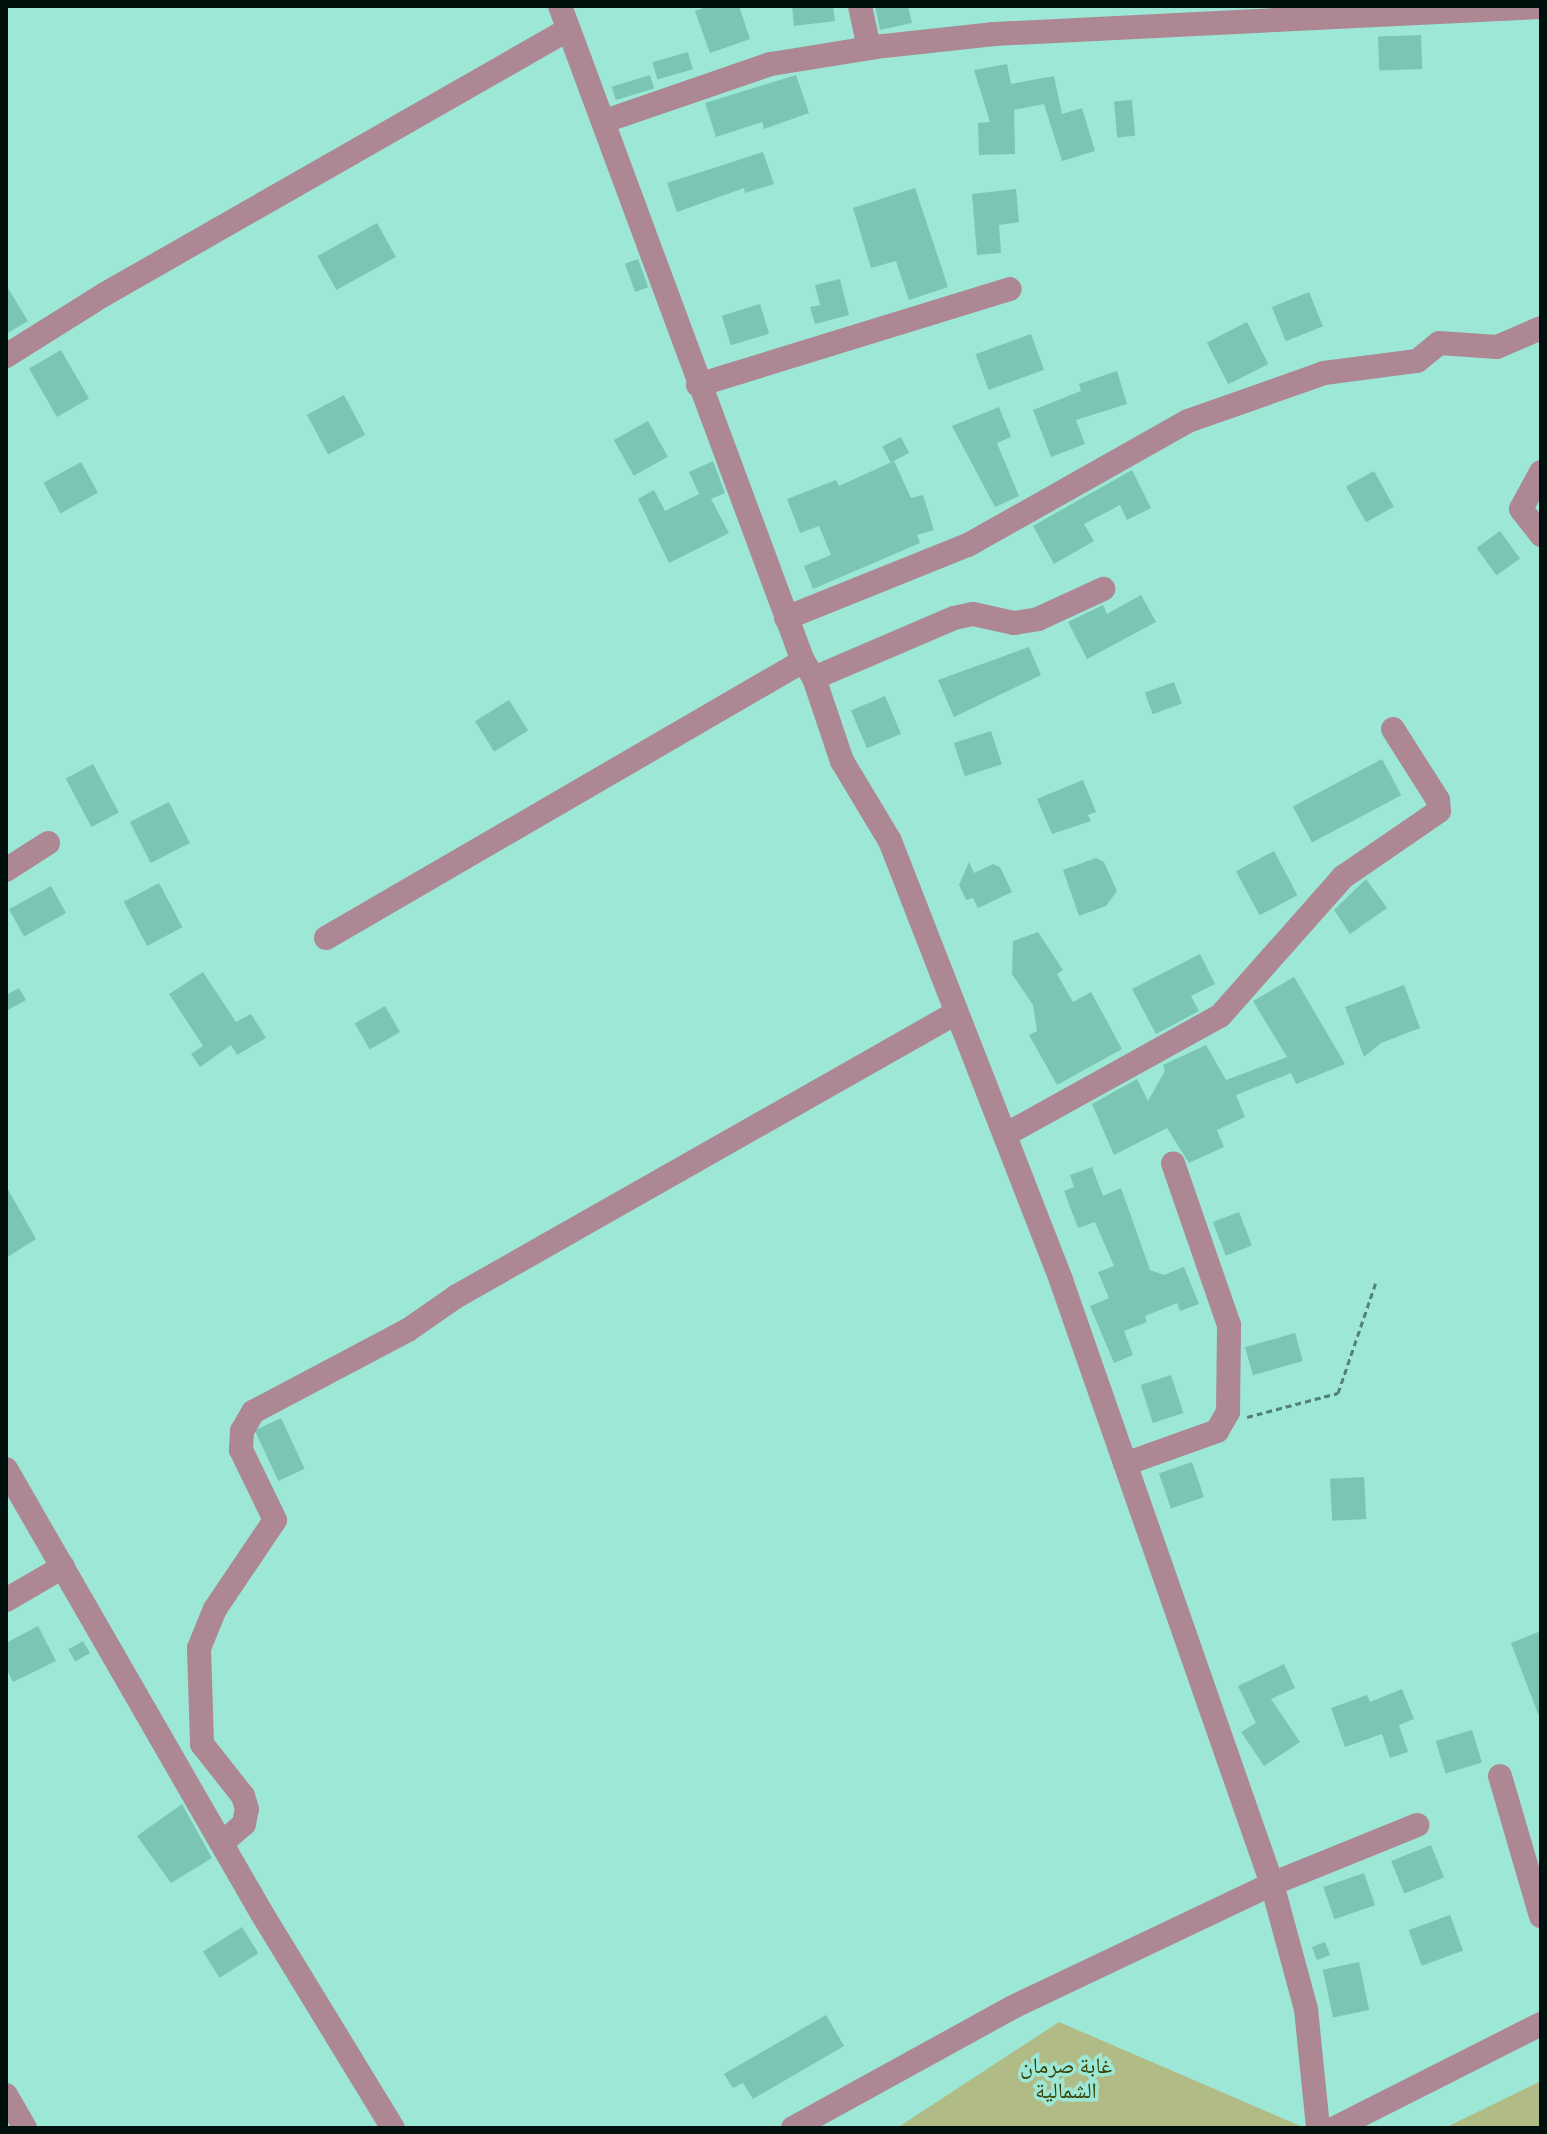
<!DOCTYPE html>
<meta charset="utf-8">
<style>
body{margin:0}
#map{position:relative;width:1547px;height:2134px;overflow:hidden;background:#9ce7d5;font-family:Signika,"Noto Naskh Arabic",sans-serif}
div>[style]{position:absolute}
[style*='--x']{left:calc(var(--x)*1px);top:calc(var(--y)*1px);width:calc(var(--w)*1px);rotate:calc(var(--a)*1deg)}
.green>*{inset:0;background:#b0bb86}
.building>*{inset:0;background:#7bc5b4;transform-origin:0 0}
.path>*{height:3px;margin-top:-1.5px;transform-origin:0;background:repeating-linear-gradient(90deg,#528277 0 6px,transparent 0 10px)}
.minor>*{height:24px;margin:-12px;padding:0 12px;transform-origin:12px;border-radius:12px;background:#ad8793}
span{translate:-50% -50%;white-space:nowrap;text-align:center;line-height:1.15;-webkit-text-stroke:7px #9ce7d5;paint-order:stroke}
.park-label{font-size:22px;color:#374000}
.frame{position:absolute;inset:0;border:8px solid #00110d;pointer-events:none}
</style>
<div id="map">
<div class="green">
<i style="clip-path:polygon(1059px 2022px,1305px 2128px,897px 2128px)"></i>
<i style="clip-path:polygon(1541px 2081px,1541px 2128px,1445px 2128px)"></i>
</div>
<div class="building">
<i style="clip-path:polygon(710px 6px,739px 6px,750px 39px,710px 53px,695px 11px)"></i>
<i style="clip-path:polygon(792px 6px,833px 6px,835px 21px,794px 26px)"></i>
<i style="clip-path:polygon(875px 6px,908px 6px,912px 23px,880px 30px)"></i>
<i style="left:1421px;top:35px;width:34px;height:43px;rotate:88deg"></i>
<i style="left:688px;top:52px;width:18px;height:37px;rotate:74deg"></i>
<i style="clip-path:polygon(1007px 64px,1011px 84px,1054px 76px,1062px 114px,1082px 108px,1095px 151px,1062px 161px,1044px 104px,1014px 110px,1015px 154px,979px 155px,978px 123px,990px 122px,974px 70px)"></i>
<i style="left:650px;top:75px;width:14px;height:40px;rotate:73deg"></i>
<i style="clip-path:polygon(796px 75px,809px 113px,764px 129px,762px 122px,716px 137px,705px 103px)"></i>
<i style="left:1132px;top:100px;width:36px;height:18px;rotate:85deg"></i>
<i style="clip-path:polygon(763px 152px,774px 184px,745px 193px,744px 188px,677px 212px,667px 183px)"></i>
<i style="clip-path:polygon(915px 188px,948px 287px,909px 300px,896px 261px,871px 268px,853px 208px)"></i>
<i style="clip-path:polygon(1016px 189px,1019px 222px,999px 225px,1001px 253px,977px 255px,972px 194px)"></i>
<i style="left:377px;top:223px;width:39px;height:68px;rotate:61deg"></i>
<i style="left:638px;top:259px;width:30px;height:14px;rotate:70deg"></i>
<i style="clip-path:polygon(840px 279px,849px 315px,815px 324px,810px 307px,820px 305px,815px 285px)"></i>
<i style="clip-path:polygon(6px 285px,28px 321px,6px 334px)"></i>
<i style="left:1309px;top:292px;width:37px;height:40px;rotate:68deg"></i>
<i style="left:760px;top:304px;width:31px;height:40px;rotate:73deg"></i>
<i style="left:1247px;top:322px;width:47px;height:45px;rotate:63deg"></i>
<i style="left:1031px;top:334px;width:38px;height:59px;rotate:70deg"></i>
<i style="left:61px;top:350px;width:56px;height:37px;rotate:60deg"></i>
<i style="clip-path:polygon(1117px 371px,1127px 404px,1076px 420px,1085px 444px,1051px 457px,1033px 410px,1081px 391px,1079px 384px)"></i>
<i style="left:344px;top:395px;width:45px;height:42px;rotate:62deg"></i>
<i style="clip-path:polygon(999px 407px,1011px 437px,997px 443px,1019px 496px,995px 507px,952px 426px)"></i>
<i style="left:648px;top:421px;width:41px;height:39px;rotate:61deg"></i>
<i style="left:901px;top:437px;width:18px;height:21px;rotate:63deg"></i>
<i style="clip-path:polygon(713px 461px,725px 493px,711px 499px,729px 533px,669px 563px,638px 499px,654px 490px,665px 511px,699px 494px,689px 472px)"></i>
<i style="clip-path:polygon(894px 461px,911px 498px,923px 495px,934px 530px,917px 535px,920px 543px,813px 589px,804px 566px,831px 555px,819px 526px,800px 533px,787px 499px,836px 480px,839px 486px)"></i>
<i style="left:81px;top:462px;width:35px;height:43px;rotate:61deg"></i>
<i style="clip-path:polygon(1132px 470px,1151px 508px,1127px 520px,1120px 505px,1084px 524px,1094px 541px,1054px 564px,1033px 526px)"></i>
<i style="left:1374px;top:471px;width:41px;height:32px;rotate:61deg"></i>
<i style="left:1500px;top:531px;width:34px;height:29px;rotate:54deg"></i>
<i style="clip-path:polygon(1141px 595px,1156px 622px,1087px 659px,1068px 622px,1103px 605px,1107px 614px)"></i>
<i style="clip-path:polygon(1029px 647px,1041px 675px,954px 717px,938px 680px)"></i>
<i style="left:1174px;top:682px;width:23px;height:31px;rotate:70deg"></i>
<i style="left:885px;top:696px;width:41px;height:37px;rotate:67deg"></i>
<i style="left:509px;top:700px;width:36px;height:40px;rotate:58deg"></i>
<i style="left:991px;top:731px;width:35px;height:39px;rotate:72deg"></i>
<i style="left:1382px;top:759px;width:41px;height:101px;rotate:62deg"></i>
<i style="left:93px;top:764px;width:55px;height:31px;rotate:62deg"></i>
<i style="clip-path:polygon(1083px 780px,1096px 812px,1088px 815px,1091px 821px,1052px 834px,1037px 799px)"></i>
<i style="left:169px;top:802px;width:46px;height:44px;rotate:63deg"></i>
<i style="left:1274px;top:851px;width:50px;height:43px;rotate:62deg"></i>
<i style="clip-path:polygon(1096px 858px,1104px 862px,1117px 891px,1106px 906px,1079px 916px,1063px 870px)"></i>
<i style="clip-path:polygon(969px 862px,974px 873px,993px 864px,1000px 867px,1012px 892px,978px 908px,973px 898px,966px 900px,959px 885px)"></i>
<i style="clip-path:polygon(1366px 879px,1387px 908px,1350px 934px,1334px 910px)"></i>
<i style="left:159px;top:883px;width:50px;height:40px;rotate:62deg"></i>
<i style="left:51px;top:886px;width:31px;height:48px;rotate:61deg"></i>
<i style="clip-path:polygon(1038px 932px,1063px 970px,1057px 974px,1073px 1002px,1091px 992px,1122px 1049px,1057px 1085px,1029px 1035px,1037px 1031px,1033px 1005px,1012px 974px,1013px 941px)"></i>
<i style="clip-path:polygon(1200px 954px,1215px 984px,1191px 996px,1199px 1011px,1156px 1034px,1132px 989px)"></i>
<i style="clip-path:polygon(203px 972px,236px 1022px,251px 1014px,266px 1038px,237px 1055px,231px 1045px,200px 1067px,191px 1054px,203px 1046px,169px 994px)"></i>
<i style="clip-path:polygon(1294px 977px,1345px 1064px,1296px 1084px,1291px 1073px,1236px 1095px,1245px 1117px,1217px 1130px,1224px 1147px,1189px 1163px,1167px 1128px,1114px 1155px,1092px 1104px,1137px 1079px,1148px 1101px,1165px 1071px,1163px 1065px,1206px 1045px,1226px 1080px,1287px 1057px,1253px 1001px)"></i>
<i style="clip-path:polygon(1404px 985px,1420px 1028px,1381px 1043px,1364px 1057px,1345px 1007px)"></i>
<i style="clip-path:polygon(19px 988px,26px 1000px,6px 1011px,6px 995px)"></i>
<i style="left:385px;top:1006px;width:30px;height:35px;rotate:60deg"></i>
<i style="clip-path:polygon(1092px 1167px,1103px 1196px,1121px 1188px,1150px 1270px,1164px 1275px,1184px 1267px,1199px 1304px,1180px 1311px,1177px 1303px,1145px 1316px,1147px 1322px,1124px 1331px,1133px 1355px,1114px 1363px,1090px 1306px,1109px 1298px,1098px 1272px,1114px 1266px,1095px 1222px,1078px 1228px,1064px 1191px,1074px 1187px,1070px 1175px)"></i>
<i style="clip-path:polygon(6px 1186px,36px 1239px,6px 1258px)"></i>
<i style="left:1239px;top:1212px;width:36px;height:28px;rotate:69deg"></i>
<i style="left:1295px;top:1333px;width:29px;height:52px;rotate:74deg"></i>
<i style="left:1171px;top:1375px;width:40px;height:32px;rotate:72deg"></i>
<i style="left:281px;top:1418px;width:56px;height:29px;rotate:65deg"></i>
<i style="left:1192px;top:1462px;width:37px;height:35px;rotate:71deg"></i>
<i style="left:1364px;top:1477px;width:42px;height:34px;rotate:87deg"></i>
<i style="clip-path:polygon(38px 1626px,56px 1661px,13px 1682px,6px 1668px,6px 1643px)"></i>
<i style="clip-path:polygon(1541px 1631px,1541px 1718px,1540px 1719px,1511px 1643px)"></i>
<i style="left:83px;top:1641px;width:14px;height:17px;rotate:60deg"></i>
<i style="clip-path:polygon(1284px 1664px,1295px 1688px,1271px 1699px,1300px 1742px,1264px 1766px,1241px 1732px,1256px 1723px,1238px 1686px)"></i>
<i style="clip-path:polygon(1402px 1689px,1414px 1719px,1399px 1725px,1408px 1752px,1390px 1758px,1382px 1734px,1345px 1747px,1331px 1708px,1367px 1695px,1370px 1702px)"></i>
<i style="left:1472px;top:1730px;width:34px;height:38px;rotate:73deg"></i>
<i style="clip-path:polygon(182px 1804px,212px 1858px,171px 1883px,137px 1836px)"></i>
<i style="left:1431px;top:1845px;width:35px;height:43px;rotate:68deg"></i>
<i style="left:1364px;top:1873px;width:34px;height:43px;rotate:71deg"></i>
<i style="left:1450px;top:1915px;width:38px;height:44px;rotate:70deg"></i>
<i style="left:242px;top:1927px;width:31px;height:46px;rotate:58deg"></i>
<i style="left:1325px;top:1942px;width:14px;height:14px;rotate:69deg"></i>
<i style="left:1359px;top:1962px;width:49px;height:37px;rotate:78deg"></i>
<i style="clip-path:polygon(826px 2015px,844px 2046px,753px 2099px,743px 2083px,733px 2088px,724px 2074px)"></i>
</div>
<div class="path">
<i style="--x:1247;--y:1417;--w:94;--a:-14.8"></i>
<i style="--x:1338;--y:1393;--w:117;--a:-71.1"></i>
</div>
<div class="minor">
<i style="--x:560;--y:6;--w:699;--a:69.65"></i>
<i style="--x:803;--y:661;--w:20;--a:57"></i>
<i style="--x:814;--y:678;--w:88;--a:71.4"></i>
<i style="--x:842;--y:761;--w:93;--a:59"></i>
<i style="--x:890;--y:841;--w:471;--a:68.7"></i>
<i style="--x:1061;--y:1280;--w:640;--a:70.74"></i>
<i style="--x:1272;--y:1884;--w:130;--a:74.8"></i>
<i style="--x:1306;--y:2009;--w:120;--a:84.2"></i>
<i style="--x:860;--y:6;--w:43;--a:77.9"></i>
<i style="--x:605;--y:121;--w:176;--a:-19"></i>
<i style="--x:771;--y:64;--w:114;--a:-9.1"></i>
<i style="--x:884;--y:46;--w:111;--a:-6.2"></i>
<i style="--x:994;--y:34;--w:548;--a:-2.83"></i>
<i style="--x:6;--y:356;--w:117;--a:-32.1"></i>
<i style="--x:105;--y:294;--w:534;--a:-29.73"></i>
<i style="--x:698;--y:385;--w:326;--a:-17.1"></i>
<i style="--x:1541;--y:472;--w:42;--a:118.4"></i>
<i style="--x:1521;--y:509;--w:33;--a:52"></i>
<i style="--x:786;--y:618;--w:196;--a:-21.9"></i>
<i style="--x:968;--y:545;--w:253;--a:-29.4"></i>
<i style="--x:1188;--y:421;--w:144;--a:-19.4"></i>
<i style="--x:1324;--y:373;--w:94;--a:-7.4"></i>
<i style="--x:1417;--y:361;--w:28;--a:-39"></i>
<i style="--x:1439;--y:343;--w:58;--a:3.9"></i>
<i style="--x:1497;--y:347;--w:48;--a:-23.4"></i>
<i style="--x:814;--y:678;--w:152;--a:-23.2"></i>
<i style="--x:954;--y:618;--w:19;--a:-12"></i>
<i style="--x:973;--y:614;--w:42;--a:12.4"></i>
<i style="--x:1014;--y:623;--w:24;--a:-9"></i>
<i style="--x:1038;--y:619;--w:72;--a:-24.8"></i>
<i style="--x:6;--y:870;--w:50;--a:-32.7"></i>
<i style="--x:326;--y:938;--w:552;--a:-30.14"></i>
<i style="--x:1005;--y:1135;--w:246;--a:-29"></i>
<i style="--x:1220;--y:1016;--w:186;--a:-48.5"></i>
<i style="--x:1343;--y:877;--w:116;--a:-34.5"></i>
<i style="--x:1439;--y:811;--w:11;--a:-95"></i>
<i style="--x:1438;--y:800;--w:84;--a:-122.4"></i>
<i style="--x:1125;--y:1464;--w:98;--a:-19.7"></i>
<i style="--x:1217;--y:1431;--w:22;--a:-60"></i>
<i style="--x:1228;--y:1412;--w:87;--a:-89.3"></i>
<i style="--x:1229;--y:1325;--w:171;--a:-109.1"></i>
<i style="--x:6;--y:1469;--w:511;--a:60.07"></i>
<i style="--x:261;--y:1912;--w:253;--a:58.6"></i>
<i style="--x:6;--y:1600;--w:66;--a:-30.1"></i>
<i style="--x:1500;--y:1776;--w:146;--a:73.7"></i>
<i style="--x:222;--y:1843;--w:29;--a:-41"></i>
<i style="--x:244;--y:1824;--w:15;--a:-79"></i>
<i style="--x:247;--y:1809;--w:14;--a:-107"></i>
<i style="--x:243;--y:1796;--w:66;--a:-128.3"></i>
<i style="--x:202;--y:1744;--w:96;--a:-91.8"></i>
<i style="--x:199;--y:1648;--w:42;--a:-67.7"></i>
<i style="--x:215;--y:1609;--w:107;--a:-56"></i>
<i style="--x:275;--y:1520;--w:78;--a:-115.9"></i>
<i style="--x:241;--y:1450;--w:19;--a:-87"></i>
<i style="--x:242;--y:1431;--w:22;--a:-60"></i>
<i style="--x:253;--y:1412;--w:175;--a:-27.9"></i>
<i style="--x:408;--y:1330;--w:60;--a:-34.8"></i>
<i style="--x:457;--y:1296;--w:571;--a:-29.57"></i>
<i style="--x:6;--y:2095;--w:38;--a:60"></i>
<i style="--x:793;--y:2128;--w:251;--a:-28.8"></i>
<i style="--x:1013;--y:2007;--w:287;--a:-25.4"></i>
<i style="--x:1272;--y:1884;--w:157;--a:-22.1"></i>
<i style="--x:1335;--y:2128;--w:231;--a:-26.8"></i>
</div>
<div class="park-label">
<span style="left:1066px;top:2078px">غابة صرمان<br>الشمالية</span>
</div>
<div class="frame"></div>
</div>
